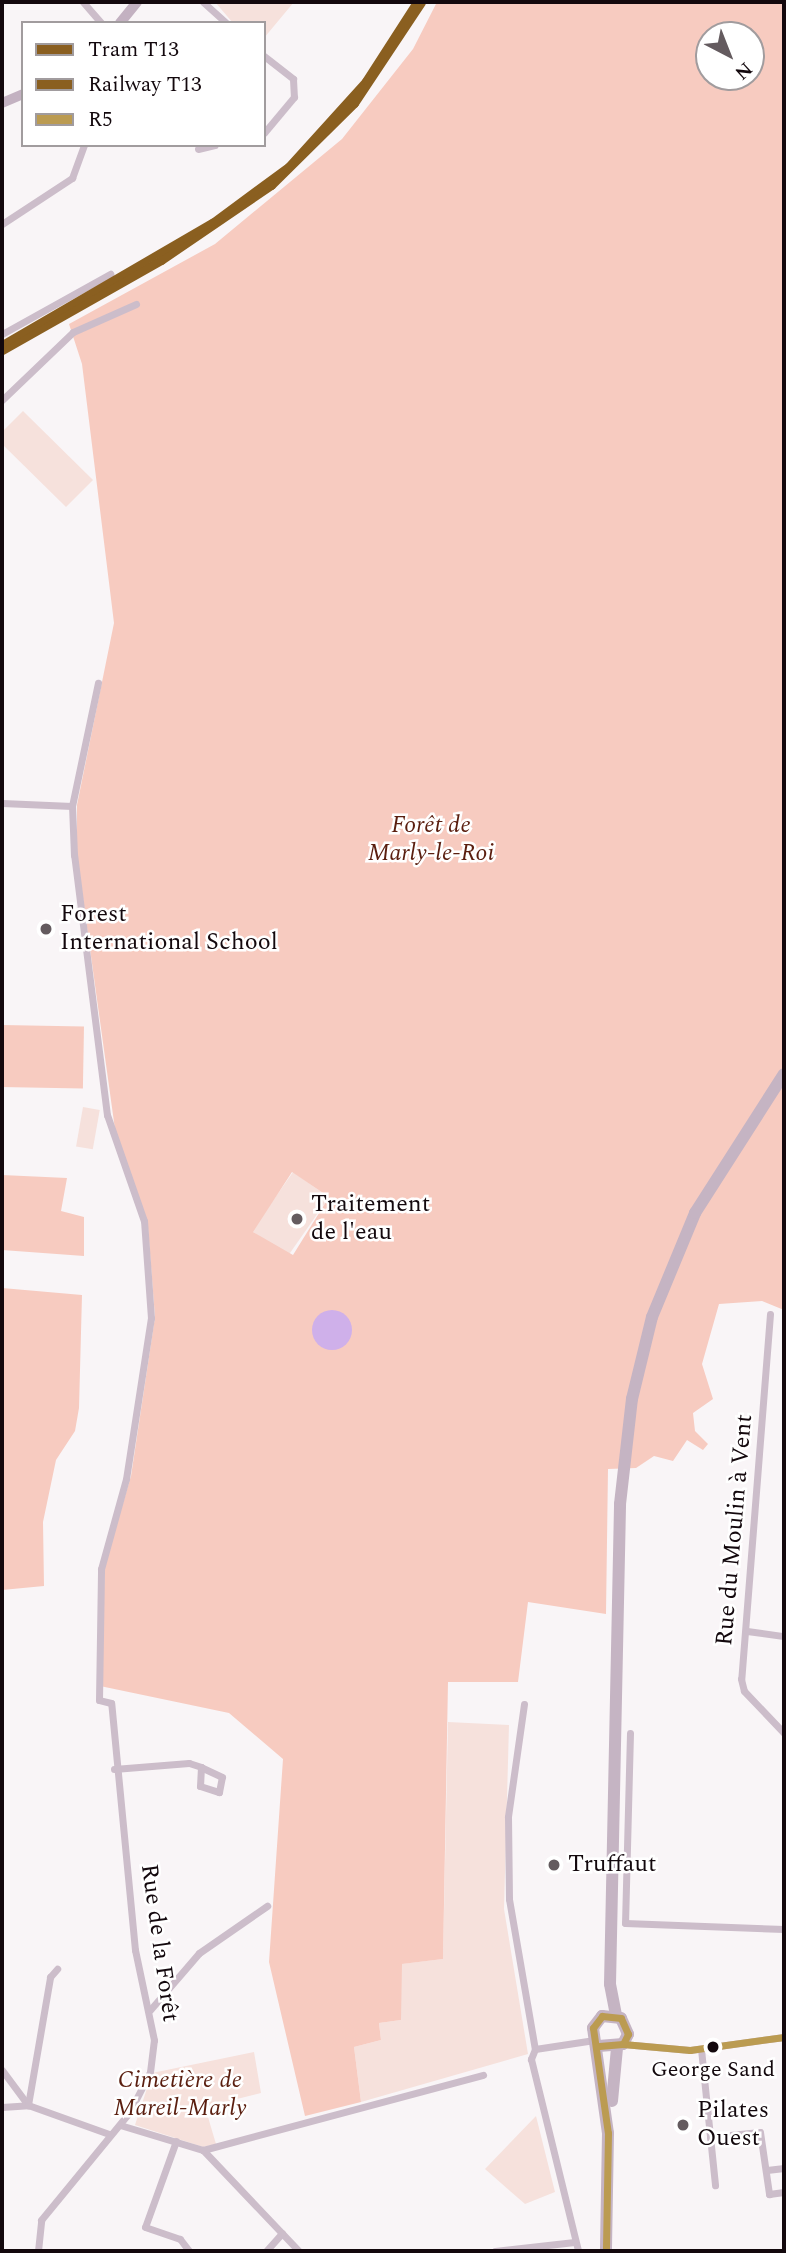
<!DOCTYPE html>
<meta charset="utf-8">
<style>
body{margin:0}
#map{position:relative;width:786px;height:2253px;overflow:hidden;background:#f9f5f7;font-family:Spectral,serif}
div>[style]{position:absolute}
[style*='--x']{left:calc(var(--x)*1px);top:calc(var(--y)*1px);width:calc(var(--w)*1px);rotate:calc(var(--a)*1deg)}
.green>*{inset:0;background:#f6e1dc;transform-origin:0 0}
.forest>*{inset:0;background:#f7cbc0;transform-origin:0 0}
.water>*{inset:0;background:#cfb0ea}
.round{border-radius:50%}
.street>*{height:7px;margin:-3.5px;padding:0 3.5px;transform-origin:3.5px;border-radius:3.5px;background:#ccbdca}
.secondary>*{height:10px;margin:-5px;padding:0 5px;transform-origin:5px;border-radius:5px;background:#c3b1c1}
.primary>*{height:12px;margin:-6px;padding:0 6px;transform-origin:6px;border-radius:6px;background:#c5b4c3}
.bus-1>*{height:7px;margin:-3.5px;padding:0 3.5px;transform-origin:3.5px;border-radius:3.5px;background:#bb9b51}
.rail-1>*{height:9px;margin:-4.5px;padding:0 4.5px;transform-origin:4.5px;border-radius:4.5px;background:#8a5f20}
.tram-1>*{height:7px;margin:-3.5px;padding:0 3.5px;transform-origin:3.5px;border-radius:3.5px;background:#8a5f20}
.dots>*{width:19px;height:19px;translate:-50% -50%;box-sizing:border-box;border:4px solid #fff;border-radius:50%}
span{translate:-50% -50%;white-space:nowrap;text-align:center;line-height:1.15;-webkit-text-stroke:5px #fff;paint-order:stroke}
.bus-label{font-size:22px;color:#13080d}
.park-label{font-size:24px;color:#5a1e0f;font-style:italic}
.poi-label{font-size:24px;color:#13080d}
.left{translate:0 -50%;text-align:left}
.street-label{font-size:24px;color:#13080d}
.frame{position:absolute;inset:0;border:4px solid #13080d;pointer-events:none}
.legend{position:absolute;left:21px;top:21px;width:245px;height:126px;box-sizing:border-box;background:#fff;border:2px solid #a19c9e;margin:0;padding:9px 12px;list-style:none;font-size:21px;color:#13080d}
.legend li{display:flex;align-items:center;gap:14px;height:35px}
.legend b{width:35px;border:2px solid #a19c9e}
.north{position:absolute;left:695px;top:21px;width:70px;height:70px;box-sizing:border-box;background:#fff;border:2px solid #a19c9e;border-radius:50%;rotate:138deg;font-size:19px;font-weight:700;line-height:28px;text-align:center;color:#13080d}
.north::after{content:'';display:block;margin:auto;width:24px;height:32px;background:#645b5f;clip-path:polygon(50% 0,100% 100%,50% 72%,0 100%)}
</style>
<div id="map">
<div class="green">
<i style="clip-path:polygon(215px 2px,294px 2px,264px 38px,264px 23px,233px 23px)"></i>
<i style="clip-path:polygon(23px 411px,93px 480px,66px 507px,2px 444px,2px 432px)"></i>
<i style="left:83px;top:1107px;width:17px;height:40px;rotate:10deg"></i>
<i style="left:293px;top:1172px;width:44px;height:72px;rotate:35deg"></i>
<i style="clip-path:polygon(448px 1722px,509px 1725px,504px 1909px,528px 2054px,361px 2102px,354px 2047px,381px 2040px,379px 2023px,401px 2020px,401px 1964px,443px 1959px)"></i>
<i style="clip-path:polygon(254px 2052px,261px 2093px,205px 2107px,216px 2144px,203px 2147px,135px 2125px,152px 2073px)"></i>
<i style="clip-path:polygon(536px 2116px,555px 2192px,525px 2204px,485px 2169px)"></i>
</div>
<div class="forest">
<i style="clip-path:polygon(evenodd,437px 2px,784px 2px,784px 1310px,762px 1301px,719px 1304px,702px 1364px,713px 1399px,693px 1413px,695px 1431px,708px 1444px,703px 1450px,687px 1440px,673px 1461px,654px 1456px,636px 1468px,608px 1469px,606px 1614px,528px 1602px,518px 1682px,448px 1682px,443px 1959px,402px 1964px,401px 2020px,379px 2023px,381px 2040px,354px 2047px,361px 2102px,305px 2116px,269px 1962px,283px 1759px,229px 1713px,100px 1686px,105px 1564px,131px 1476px,155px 1317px,148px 1228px,118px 1151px,77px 855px,77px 805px,114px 623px,82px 364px,69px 324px,215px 244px,342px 139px,413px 49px,437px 2px,709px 35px,751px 35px,751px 77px,709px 77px,709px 35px,437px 2px,292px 1172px,329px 1197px,293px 1255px,253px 1232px,292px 1172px)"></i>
<i style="left:2px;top:1025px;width:82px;height:62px;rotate:1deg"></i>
<i style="clip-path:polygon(2px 1175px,67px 1178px,61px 1211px,84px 1217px,84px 1256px,2px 1250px)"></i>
<i style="clip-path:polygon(2px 1288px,82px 1295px,79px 1408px,75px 1431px,56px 1460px,43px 1522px,44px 1586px,2px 1590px)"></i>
</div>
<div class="water">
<i class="round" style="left:312px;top:1310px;width:40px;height:40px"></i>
</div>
<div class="street">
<i style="--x:83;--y:2;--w:28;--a:49"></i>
<i style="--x:203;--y:2;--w:31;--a:42"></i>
<i style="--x:264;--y:56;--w:37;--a:38"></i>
<i style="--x:293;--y:79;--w:18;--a:87"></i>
<i style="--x:294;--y:97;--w:47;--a:129.8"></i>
<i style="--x:198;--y:149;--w:17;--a:-13"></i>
<i style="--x:2;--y:224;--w:84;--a:-33.3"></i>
<i style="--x:72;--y:178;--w:35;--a:-70"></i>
<i style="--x:2;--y:334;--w:124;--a:-29.1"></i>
<i style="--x:2;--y:400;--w:98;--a:-43.8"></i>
<i style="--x:73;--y:332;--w:69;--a:-24"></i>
<i style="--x:2;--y:803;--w:70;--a:2.5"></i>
<i style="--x:770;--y:1314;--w:366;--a:94.5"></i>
<i style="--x:741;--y:1679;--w:12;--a:76"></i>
<i style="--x:744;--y:1691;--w:58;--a:46.4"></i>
<i style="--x:747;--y:1631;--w:37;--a:8"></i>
<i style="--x:524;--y:1704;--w:114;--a:98.1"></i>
<i style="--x:508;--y:1817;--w:82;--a:89.3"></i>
<i style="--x:509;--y:1899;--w:152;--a:80.2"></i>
<i style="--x:630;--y:1733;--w:190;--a:91.5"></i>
<i style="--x:625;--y:1923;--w:159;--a:2.2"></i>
<i style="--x:114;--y:1769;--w:75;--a:-4.6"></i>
<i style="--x:189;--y:1763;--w:13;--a:18"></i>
<i style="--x:201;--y:1767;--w:19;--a:93"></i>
<i style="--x:200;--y:1786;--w:20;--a:18"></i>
<i style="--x:219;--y:1792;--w:15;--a:-79"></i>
<i style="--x:222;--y:1777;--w:23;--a:-155"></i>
<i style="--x:150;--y:2010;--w:75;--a:-49.3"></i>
<i style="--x:199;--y:1953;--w:83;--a:-34.7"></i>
<i style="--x:623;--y:2044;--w:67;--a:5.1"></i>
<i style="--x:690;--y:2050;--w:95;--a:-7.9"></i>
<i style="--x:535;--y:2049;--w:11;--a:112"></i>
<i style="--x:531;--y:2059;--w:198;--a:76.2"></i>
<i style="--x:535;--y:2049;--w:60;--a:-8.7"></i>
<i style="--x:701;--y:2049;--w:137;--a:84.1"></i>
<i style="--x:2;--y:2070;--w:44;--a:53.4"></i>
<i style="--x:28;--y:2105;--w:86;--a:19.7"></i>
<i style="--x:2;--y:2107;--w:26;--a:-4"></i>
<i style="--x:28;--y:2105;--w:130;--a:-80.2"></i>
<i style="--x:50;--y:1977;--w:11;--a:-49"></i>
<i style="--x:120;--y:2125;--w:87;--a:16.8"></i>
<i style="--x:203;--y:2150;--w:139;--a:46.5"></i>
<i style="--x:710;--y:2137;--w:50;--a:-5.7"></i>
<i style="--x:760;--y:2132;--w:63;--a:81.7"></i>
<i style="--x:769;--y:2194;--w:15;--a:-8"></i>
<i style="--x:176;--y:2141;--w:91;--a:109.8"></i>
<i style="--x:145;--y:2227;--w:37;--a:19"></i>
<i style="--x:180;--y:2239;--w:15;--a:53"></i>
<i style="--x:203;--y:2150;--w:290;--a:-15"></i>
<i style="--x:767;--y:2170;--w:17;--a:-7"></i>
<i style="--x:38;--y:2251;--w:31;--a:-84"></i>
<i style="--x:41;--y:2220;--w:139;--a:-50.6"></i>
<i style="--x:129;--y:2113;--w:46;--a:-62.9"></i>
<i style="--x:150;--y:2072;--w:32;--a:-83"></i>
<i style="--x:154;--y:2040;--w:92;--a:-101.9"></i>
<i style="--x:135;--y:1950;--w:248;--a:-95.5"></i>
<i style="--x:111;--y:1703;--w:12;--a:-166"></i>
<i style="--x:99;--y:1700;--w:131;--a:-89.1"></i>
<i style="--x:101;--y:1569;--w:93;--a:-74.5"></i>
<i style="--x:126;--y:1479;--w:163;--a:-81.2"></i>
<i style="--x:151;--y:1318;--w:97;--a:-94.1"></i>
<i style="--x:144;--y:1221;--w:112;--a:-109.2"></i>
<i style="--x:107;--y:1115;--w:262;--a:-97.2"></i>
<i style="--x:74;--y:855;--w:49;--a:-92.3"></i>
<i style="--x:72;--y:806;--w:126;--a:-78.1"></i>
<i style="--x:266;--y:2251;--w:24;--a:-48"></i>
<i style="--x:495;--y:2251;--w:80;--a:-6.5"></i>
</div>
<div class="secondary">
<i style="--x:120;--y:23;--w:27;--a:-51"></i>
<i style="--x:2;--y:103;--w:23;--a:-23"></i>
</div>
<div class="primary">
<i style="--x:616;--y:2015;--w:32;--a:-101"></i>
<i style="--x:610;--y:1984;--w:480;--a:-88.8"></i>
<i style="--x:620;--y:1504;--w:106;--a:-83.5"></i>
<i style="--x:632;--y:1399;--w:84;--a:-76.3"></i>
<i style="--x:652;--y:1317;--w:113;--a:-67.5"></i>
<i style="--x:695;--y:1213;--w:165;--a:-57.4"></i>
<i style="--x:599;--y:2046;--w:24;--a:-5"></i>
<i style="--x:623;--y:2044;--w:11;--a:-63"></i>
<i style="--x:628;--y:2034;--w:17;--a:-114"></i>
<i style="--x:621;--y:2018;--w:19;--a:-174"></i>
<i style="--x:602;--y:2016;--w:15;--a:127"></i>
<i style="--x:593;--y:2028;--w:106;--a:81.9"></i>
<i style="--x:608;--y:2133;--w:118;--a:91"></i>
<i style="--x:612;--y:2101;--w:53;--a:-84.6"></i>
</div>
<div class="bus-1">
<i style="--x:623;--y:2044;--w:67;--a:5.1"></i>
<i style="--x:690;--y:2050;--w:95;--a:-7.9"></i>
<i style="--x:599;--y:2046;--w:24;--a:-5"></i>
<i style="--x:623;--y:2044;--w:11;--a:-63"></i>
<i style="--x:628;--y:2034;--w:17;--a:-114"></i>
<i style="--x:621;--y:2018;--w:19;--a:-174"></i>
<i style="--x:602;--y:2016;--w:15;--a:127"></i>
<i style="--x:593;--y:2028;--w:106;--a:81.9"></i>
<i style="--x:608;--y:2133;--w:118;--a:91"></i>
</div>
<div class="rail-1">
<i style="--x:2;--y:350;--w:183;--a:-29.5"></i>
<i style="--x:161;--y:260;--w:133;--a:-34.3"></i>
<i style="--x:271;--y:185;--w:117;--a:-44.7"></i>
<i style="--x:354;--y:103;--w:121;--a:-56.4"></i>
</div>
<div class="tram-1">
<i style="--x:2;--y:344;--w:243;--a:-30.2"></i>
<i style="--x:212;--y:222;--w:94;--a:-36.4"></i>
<i style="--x:288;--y:166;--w:115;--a:-47.8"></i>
<i style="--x:365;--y:81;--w:94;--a:-57.2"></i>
</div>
<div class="dots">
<i style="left:46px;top:929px;background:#645b5f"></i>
<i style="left:297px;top:1219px;background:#645b5f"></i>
<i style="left:554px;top:1865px;background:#645b5f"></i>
<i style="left:713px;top:2047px;background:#13080d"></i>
<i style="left:683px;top:2125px;background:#645b5f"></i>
</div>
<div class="bus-label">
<span style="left:713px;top:2070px">George Sand</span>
</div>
<div class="park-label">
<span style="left:431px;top:840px">Forêt de<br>Marly-le-Roi</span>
<span style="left:180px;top:2095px">Cimetière de<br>Mareil-Marly</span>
</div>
<div class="poi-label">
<span class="left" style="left:60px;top:929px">Forest<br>International School</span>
<span class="left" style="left:311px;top:1219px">Traitement<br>de l'eau</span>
<span class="left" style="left:568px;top:1865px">Truffaut</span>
<span class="left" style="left:697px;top:2125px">Pilates<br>Ouest</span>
</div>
<div class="street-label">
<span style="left:735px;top:1530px;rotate:-85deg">Rue du Moulin à Vent</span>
<span style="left:159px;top:1943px;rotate:82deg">Rue de la Forêt</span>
</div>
<div class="frame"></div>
<ul class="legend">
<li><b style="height:9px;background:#8a5f20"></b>Tram T13</li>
<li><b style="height:9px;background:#8a5f20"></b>Railway T13</li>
<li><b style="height:9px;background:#bb9b51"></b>R5</li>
</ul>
<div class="north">N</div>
</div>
